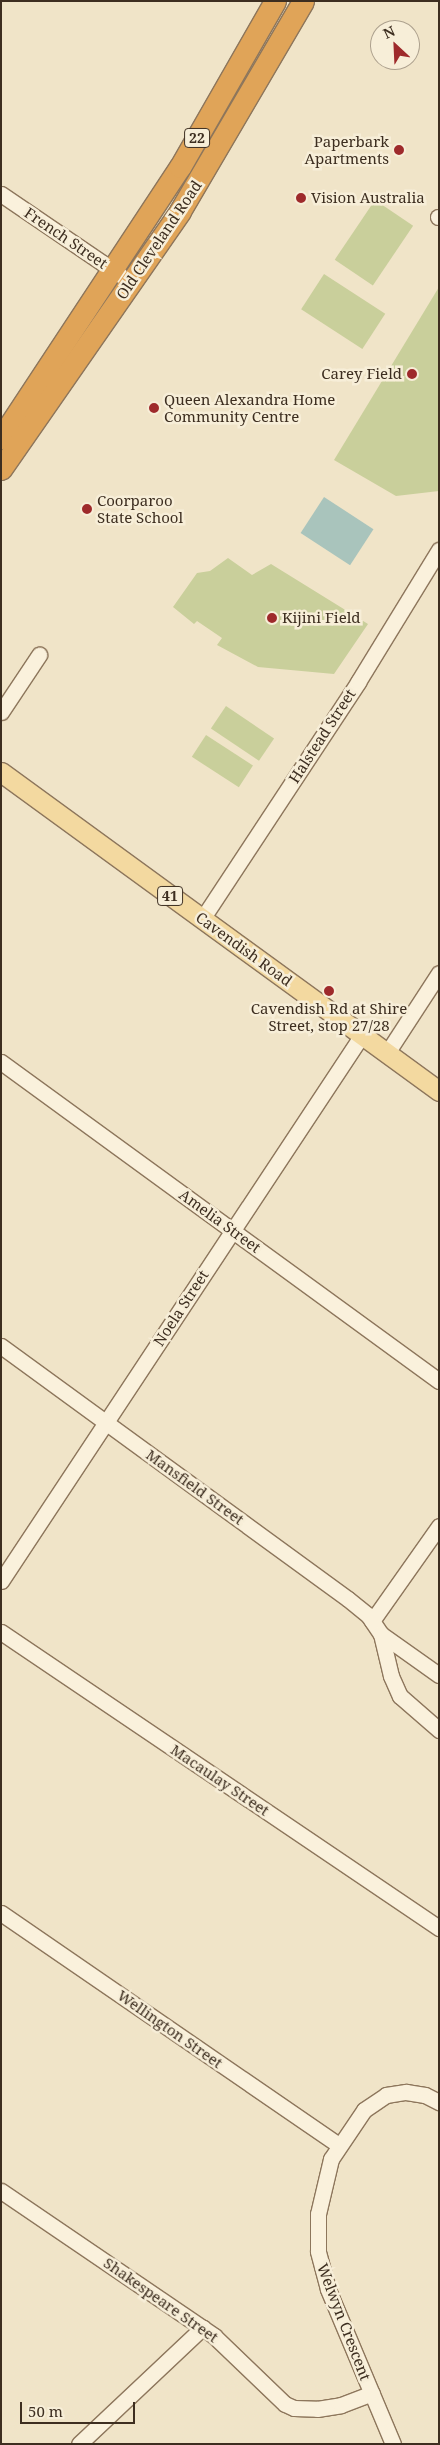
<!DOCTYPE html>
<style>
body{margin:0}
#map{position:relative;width:440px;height:2445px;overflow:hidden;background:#f0e4c8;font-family:"Noto Serif",serif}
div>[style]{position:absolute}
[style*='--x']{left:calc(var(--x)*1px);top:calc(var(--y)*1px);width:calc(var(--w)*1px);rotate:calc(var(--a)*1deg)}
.green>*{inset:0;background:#c9cf9b;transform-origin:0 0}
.water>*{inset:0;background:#a9c4bc;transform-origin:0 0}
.roads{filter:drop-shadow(1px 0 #8d765c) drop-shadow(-1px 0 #8d765c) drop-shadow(0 1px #8d765c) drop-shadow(0 -1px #8d765c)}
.minor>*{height:15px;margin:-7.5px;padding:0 7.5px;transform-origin:7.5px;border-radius:7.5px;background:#faf1dc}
.major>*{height:19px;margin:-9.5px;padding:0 9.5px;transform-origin:9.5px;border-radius:9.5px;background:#f3d9a0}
.highway>*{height:21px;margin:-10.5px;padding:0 10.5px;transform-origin:10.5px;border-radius:10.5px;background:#e0a458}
.dots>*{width:14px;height:14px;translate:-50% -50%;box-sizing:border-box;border:2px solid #f7eed8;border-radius:50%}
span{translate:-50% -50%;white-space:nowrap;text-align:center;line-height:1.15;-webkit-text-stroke:5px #f7eed8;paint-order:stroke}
.shield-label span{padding:1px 4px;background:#f7eed8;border:1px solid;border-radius:4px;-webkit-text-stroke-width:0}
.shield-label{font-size:14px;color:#3d2e20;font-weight:700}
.poi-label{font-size:15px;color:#3d2e20}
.right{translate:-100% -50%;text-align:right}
.left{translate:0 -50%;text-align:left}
.street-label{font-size:15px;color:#3d2e20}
.frame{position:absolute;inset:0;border:2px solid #3d2e20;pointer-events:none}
.north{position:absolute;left:370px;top:20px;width:50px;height:50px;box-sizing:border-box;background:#f7eed8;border:1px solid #ada18e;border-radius:50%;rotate:335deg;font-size:14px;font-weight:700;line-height:20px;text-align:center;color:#3d2e20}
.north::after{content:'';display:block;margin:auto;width:18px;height:22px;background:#9e2a2b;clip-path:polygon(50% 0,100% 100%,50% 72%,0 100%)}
.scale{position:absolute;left:20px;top:2402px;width:115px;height:22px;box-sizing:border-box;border:2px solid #3d2e20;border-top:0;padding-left:6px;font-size:15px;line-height:18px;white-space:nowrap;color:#3d2e20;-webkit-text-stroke:4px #f7eed8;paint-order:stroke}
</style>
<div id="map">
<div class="green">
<i style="left:375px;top:200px;width:46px;height:72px;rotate:34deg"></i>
<i style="left:324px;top:274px;width:73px;height:42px;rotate:33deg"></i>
<i style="clip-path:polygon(439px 287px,439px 491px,396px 496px,334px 460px)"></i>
<i style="clip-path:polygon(228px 558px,252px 575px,271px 564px,368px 624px,334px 674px,258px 667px,217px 645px,222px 638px,197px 621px,194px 624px,173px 607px,197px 573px,210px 571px)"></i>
<i style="left:226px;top:706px;width:58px;height:27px;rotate:34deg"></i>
<i style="left:206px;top:735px;width:56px;height:26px;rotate:33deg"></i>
</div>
<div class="water">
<i style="left:324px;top:497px;width:59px;height:43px;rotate:33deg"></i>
</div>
<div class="roads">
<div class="minor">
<i style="--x:1;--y:194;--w:144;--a:34.2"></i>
<i style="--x:438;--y:217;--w:1;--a:0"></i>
<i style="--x:1;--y:712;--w:69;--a:-56.3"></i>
<i style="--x:202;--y:919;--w:284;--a:-56.6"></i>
<i style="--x:358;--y:682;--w:155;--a:-58.5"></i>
<i style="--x:387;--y:1053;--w:95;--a:-57"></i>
<i style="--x:1;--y:1062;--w:542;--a:36.07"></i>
<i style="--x:1;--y:1346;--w:429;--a:36.1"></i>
<i style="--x:348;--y:1599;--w:26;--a:39"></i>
<i style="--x:368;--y:1615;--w:23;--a:56"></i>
<i style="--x:381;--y:1634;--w:71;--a:35.3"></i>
<i style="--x:1;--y:1581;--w:655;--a:-56.53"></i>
<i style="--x:372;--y:1621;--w:116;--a:-54.8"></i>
<i style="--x:1;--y:1632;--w:529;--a:34.05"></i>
<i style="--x:381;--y:1634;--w:43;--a:76.6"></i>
<i style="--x:391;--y:1676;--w:22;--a:66"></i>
<i style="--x:400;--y:1696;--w:52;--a:41.1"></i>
<i style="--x:1;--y:1913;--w:409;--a:34.5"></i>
<i style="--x:1;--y:2191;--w:258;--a:34.2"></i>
<i style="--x:214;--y:2336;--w:98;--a:43.8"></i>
<i style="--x:285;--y:2404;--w:10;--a:24"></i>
<i style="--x:294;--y:2408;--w:23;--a:2"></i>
<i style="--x:317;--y:2409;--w:24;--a:-9"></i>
<i style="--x:341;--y:2405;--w:33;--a:-21"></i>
<i style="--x:79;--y:2444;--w:170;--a:-43.3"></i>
<i style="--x:393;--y:2444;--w:168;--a:-112.8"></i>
<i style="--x:328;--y:2289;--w:39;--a:-105"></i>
<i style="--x:318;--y:2251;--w:37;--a:-90"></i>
<i style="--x:318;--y:2214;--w:57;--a:-76.7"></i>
<i style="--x:331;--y:2159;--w:59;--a:-56"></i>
<i style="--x:364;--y:2110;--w:27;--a:-34"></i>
<i style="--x:386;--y:2095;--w:20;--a:-9"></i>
<i style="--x:406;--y:2092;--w:19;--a:9"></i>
<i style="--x:425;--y:2095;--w:16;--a:27"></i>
</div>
<div class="major">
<i style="--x:1;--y:772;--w:542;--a:36.07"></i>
</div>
<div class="highway">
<i style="--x:1;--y:438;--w:325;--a:-56.6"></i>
<i style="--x:180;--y:167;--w:191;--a:-60.2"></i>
<i style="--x:1;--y:469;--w:314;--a:-55.2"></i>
<i style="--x:180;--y:211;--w:243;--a:-59.6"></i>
</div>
</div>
<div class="dots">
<i style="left:399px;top:150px;background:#9e2a2b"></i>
<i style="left:301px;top:198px;background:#9e2a2b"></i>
<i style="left:412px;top:374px;background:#9e2a2b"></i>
<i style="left:154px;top:408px;background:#9e2a2b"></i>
<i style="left:87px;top:509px;background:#9e2a2b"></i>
<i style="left:272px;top:618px;background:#9e2a2b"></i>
<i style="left:329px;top:991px;background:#9e2a2b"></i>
</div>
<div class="shield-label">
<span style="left:197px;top:138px">22</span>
<span style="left:170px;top:896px">41</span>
</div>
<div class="poi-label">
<span class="right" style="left:389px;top:150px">Paperbark<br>Apartments</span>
<span class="left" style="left:311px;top:198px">Vision Australia</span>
<span class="right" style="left:402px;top:374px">Carey Field</span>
<span class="left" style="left:164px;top:408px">Queen Alexandra Home<br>Community Centre</span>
<span class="left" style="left:97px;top:509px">Coorparoo<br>State School</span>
<span class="left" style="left:282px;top:618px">Kijini Field</span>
<span style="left:329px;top:1017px">Cavendish Rd at Shire<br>Street, stop 27/28</span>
</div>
<div class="street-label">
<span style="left:66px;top:238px;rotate:34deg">French Street</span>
<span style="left:159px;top:240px;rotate:-56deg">Old Cleveland Road</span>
<span style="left:322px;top:736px;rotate:-57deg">Halstead Street</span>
<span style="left:244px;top:949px;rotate:36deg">Cavendish Road</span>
<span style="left:220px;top:1221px;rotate:36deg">Amelia Street</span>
<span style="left:181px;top:1308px;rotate:-57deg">Noela Street</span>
<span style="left:195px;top:1487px;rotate:36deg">Mansfield Street</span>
<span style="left:220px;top:1780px;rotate:34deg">Macaulay Street</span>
<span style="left:170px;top:2029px;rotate:35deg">Wellington Street</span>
<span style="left:161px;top:2300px;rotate:35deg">Shakespeare Street</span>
<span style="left:344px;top:2322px;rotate:69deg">Welwyn Crescent</span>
</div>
<div class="frame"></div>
<div class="north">N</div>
<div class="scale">50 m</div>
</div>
